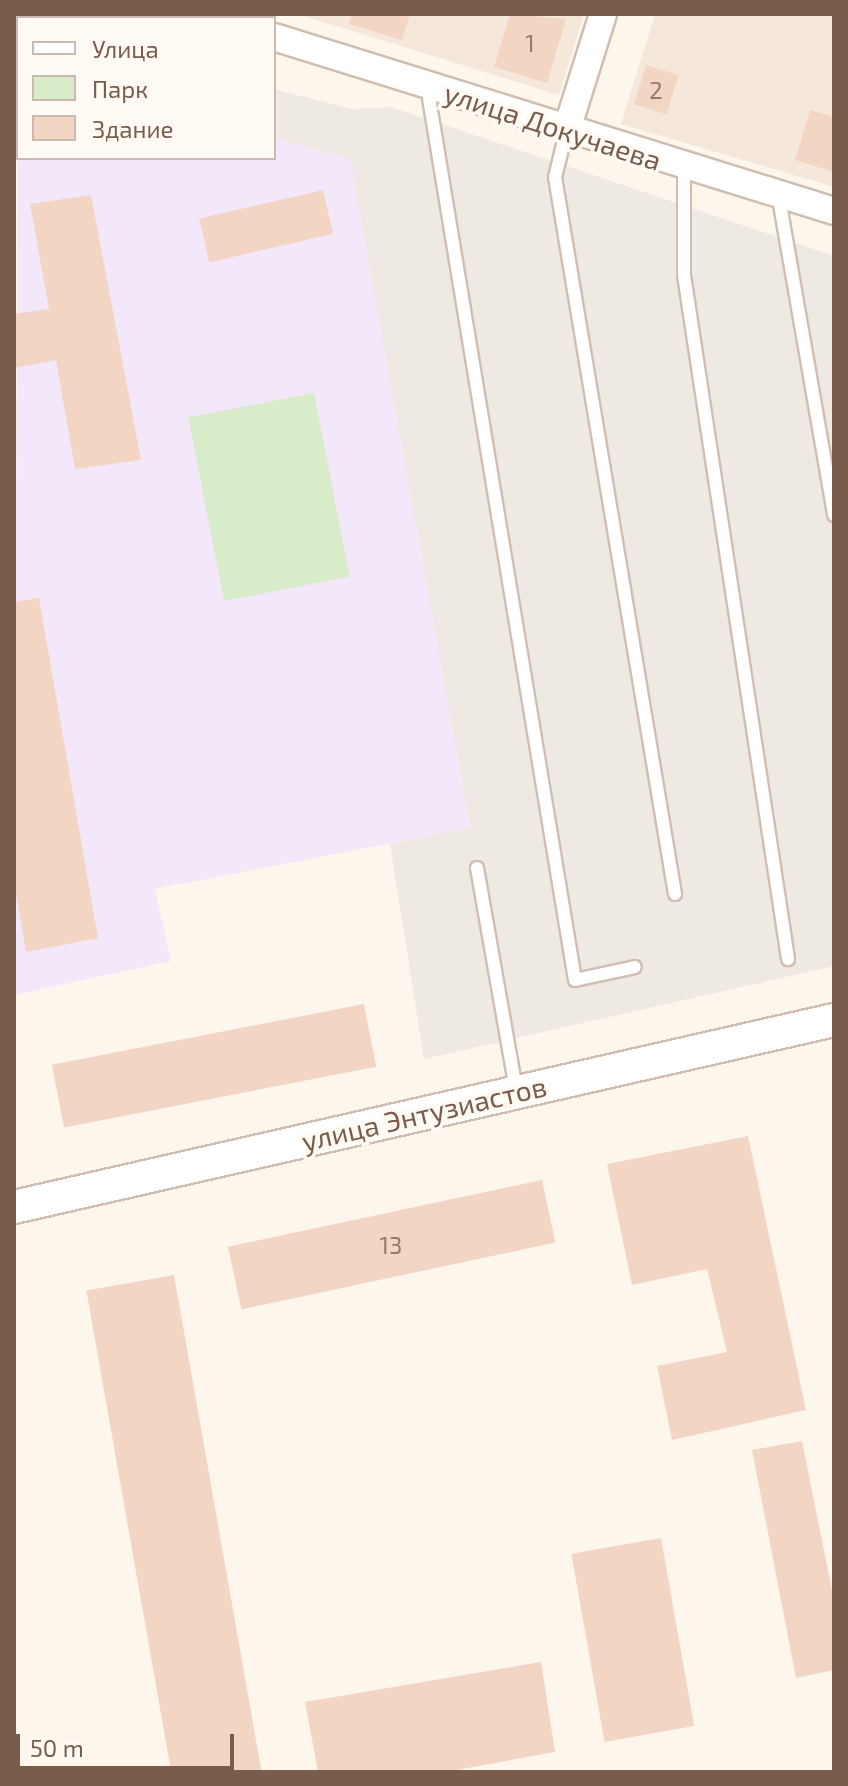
<!DOCTYPE html>
<meta charset="utf-8">
<style>
body{margin:0}
#map{position:relative;width:848px;height:1786px;overflow:hidden;background:#fdf6ec;font-family:"Exo 2",sans-serif}
div>[style]{position:absolute}
[style*='--x']{left:calc(var(--x)*1px);top:calc(var(--y)*1px);width:calc(var(--w)*1px);rotate:calc(var(--a)*1deg)}
.residential>*{inset:0;background:#f5e8da}
.industrial>*{inset:0;background:#efe9e4}
.education>*{inset:0;background:#f3e8fa}
.green>*{inset:0;background:#d8ecc9;transform-origin:0 0}
.building>*{inset:0;background:#f3d5c3;transform-origin:0 0}
.roads{filter:drop-shadow(2px 0 #d1beb0) drop-shadow(-2px 0 #d1beb0) drop-shadow(0 2px #d1beb0) drop-shadow(0 -2px #d1beb0)}
.service>*{height:12px;margin:-6px;padding:0 6px;transform-origin:6px;border-radius:6px;background:#fff}
.minor>*{height:26px;margin:-13px;padding:0 13px;transform-origin:13px;border-radius:13px;background:#fff}
.tertiary>*{height:32px;margin:-16px;padding:0 16px;transform-origin:16px;border-radius:16px;background:#fff}
span{translate:-50% -50%;white-space:nowrap;text-align:center;line-height:1.15;-webkit-text-stroke:7px #fffaf3;paint-order:stroke}
.number-label{font-size:24px;color:#987a6a}
.number-label span{-webkit-text-stroke-width:0}
.street-label{font-size:28px;color:#7a5c4d}
.frame{position:absolute;inset:0;border:16px solid #7a5c4d;pointer-events:none}
.legend{position:absolute;left:16px;top:16px;width:260px;height:144px;box-sizing:border-box;background:#fffaf3;border:2px solid #cabbb1;margin:0;padding:10px 14px;list-style:none;font-size:24px;color:#7a5c4d}
.legend li{display:flex;align-items:center;gap:16px;height:40px}
.legend b{width:40px;border:2px solid #cabbb1}
.scale{position:absolute;left:16px;top:1734px;width:218px;height:36px;box-sizing:border-box;border:4px solid #7a5c4d;border-top:0;padding-left:10px;font-size:24px;line-height:28px;white-space:nowrap;color:#7a5c4d;-webkit-text-stroke:6px #fffaf3;paint-order:stroke}
</style>
<div id="map">
<div class="residential">
<i style="clip-path:polygon(297px 14px,584px 14px,559px 95px)"></i>
<i style="clip-path:polygon(655px 14px,834px 14px,834px 187px,621px 124px)"></i>
</div>
<div class="industrial">
<i style="clip-path:polygon(274px 89px,351px 109px,391px 107px,834px 256px,834px 966px,424px 1059px,390px 844px,470px 827px,350px 159px,274px 138px)"></i>
</div>
<div class="education">
<i style="clip-path:polygon(18px 36px,18px 158px,274px 158px,274px 138px,350px 159px,470px 828px,155px 889px,171px 961px,14px 995px)"></i>
</div>
<div class="green">
<i style="left:314px;top:393px;width:187px;height:128px;rotate:79deg"></i>
</div>
<div class="building">
<i style="clip-path:polygon(352px 14px,410px 14px,402px 40px,349px 24px)"></i>
<i style="clip-path:polygon(510px 14px,566px 19px,547px 83px,494px 67px)"></i>
<i style="left:18px;top:36px;width:73px;height:4px;rotate:90deg"></i>
<i style="left:646px;top:65px;width:34px;height:41px;rotate:17deg"></i>
<i style="clip-path:polygon(810px 110px,834px 117px,834px 172px,795px 160px)"></i>
<i style="left:323px;top:190px;width:45px;height:127px;rotate:77deg"></i>
<i style="clip-path:polygon(91px 195px,141px 460px,75px 469px,56px 360px,14px 368px,14px 314px,49px 309px,30px 204px)"></i>
<i style="clip-path:polygon(39px 598px,98px 938px,26px 952px,14px 882px,14px 602px)"></i>
<i style="left:364px;top:1004px;width:64px;height:318px;rotate:79deg"></i>
<i style="clip-path:polygon(748px 1136px,806px 1410px,672px 1440px,657px 1366px,727px 1352px,707px 1269px,632px 1285px,607px 1164px)"></i>
<i style="left:542px;top:1180px;width:64px;height:321px;rotate:78deg"></i>
<i style="left:174px;top:1275px;width:504px;height:89px;rotate:80deg"></i>
<i style="clip-path:polygon(802px 1441px,834px 1600px,834px 1670px,796px 1678px,752px 1450px)"></i>
<i style="left:661px;top:1538px;width:191px;height:91px;rotate:80deg"></i>
<i style="clip-path:polygon(541px 1662px,555px 1752px,446px 1772px,318px 1772px,305px 1702px)"></i>
</div>
<div class="roads">
<div class="service">
<i style="--x:427;--y:86;--w:906;--a:80.6"></i>
<i style="--x:575;--y:980;--w:61;--a:-12.2"></i>
<i style="--x:567;--y:129;--w:49;--a:104"></i>
<i style="--x:555;--y:177;--w:727;--a:80.5"></i>
<i style="--x:684;--y:167;--w:108;--a:90"></i>
<i style="--x:684;--y:275;--w:692;--a:81.35"></i>
<i style="--x:778;--y:193;--w:327;--a:80.1"></i>
<i style="--x:477;--y:868;--w:225;--a:80"></i>
</div>
<div class="minor">
<i style="--x:204;--y:14;--w:13;--a:18"></i>
<i style="--x:274;--y:37;--w:586;--a:17.26"></i>
<i style="--x:567;--y:129;--w:121;--a:-72.6"></i>
</div>
<div class="tertiary">
<i style="--x:14;--y:1207;--w:841;--a:-12.85"></i>
</div>
</div>
<div class="number-label">
<span style="left:530px;top:43px">1</span>
<span style="left:656px;top:90px">2</span>
<span style="left:391px;top:1245px">13</span>
</div>
<div class="street-label">
<span style="left:553px;top:126px;rotate:18deg">улица Докучаева</span>
<span style="left:424px;top:1113px;rotate:-13deg">улица Энтузиастов</span>
</div>
<div class="frame"></div>
<ul class="legend">
<li><b style="height:10px;background:#fff"></b>Улица</li>
<li><b style="height:22px;background:#d8ecc9"></b>Парк</li>
<li><b style="height:22px;background:#f3d5c3"></b>Здание</li>
</ul>
<div class="scale">50 m</div>
</div>
